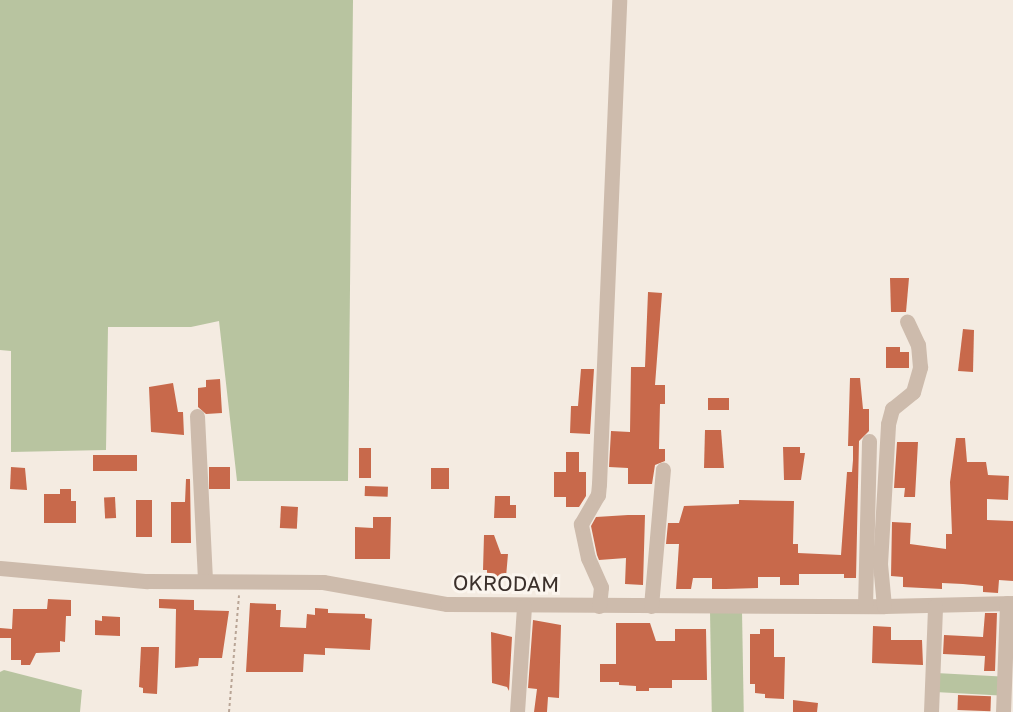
<!DOCTYPE html>
<style>
body{margin:0}
#map{position:relative;width:1013px;height:712px;overflow:hidden;background:#f4ebe1;font-family:"Golos Text",sans-serif}
div>[style]{position:absolute}
[style*='--x']{left:calc(var(--x)*1px);top:calc(var(--y)*1px);width:calc(var(--w)*1px);rotate:calc(var(--a)*1deg)}
.green>*{inset:0;background:#b8c4a0;transform-origin:0 0}
.building>*{inset:0;background:#c8694b;transform-origin:0 0}
.path>*{height:2px;margin-top:-1px;transform-origin:0;background:repeating-linear-gradient(90deg,#b9a596 0 3px,transparent 0 6px)}
.minor>*{height:15px;margin:-7.5px;padding:0 7.5px;transform-origin:7.5px;border-radius:7.5px;background:#cdbbac}
span{translate:-50% -50%;white-space:nowrap;text-align:center;line-height:1.15;-webkit-text-stroke:6px #fbf5ee;paint-order:stroke}
.street-label{font-size:21px;color:#3b302b}
</style>
<div id="map">
<div class="green">
<i style="clip-path:polygon(0 0,353px 0,348px 481px,237px 481px,219px 321px,191px 327px,108px 327px,106px 450px,11px 452px,11px 351px,0 350px)"></i>
<i style="left:742px;top:611px;width:101px;height:32px;rotate:89deg"></i>
<i style="clip-path:polygon(4px 670px,82px 690px,80px 712px,0 712px,0 672px)"></i>
<i style="left:936px;top:673px;width:65px;height:19px;rotate:3deg"></i>
</div>
<div class="building">
<i style="clip-path:polygon(890px 278px,909px 278px,906px 312px,891px 312px)"></i>
<i style="clip-path:polygon(648px 292px,662px 293px,655px 385px,665px 385px,665px 404px,660px 404px,659px 449px,665px 449px,665px 461px,655px 465px,652px 484px,628px 484px,628px 468px,609px 467px,611px 431px,630px 432px,631px 367px,645px 367px)"></i>
<i style="clip-path:polygon(963px 329px,974px 330px,973px 372px,958px 371px)"></i>
<i style="clip-path:polygon(886px 347px,900px 347px,900px 352px,909px 352px,909px 368px,886px 368px)"></i>
<i style="clip-path:polygon(581px 369px,594px 369px,590px 434px,570px 433px,571px 406px,578px 406px)"></i>
<i style="clip-path:polygon(850px 378px,860px 378px,863px 409px,869px 409px,869px 431px,859px 441px,856px 578px,844px 578px,844px 574px,799px 574px,799px 585px,780px 585px,780px 577px,758px 577px,758px 588px,726px 589px,712px 589px,712px 578px,693px 578px,691px 589px,676px 589px,679px 544px,666px 544px,668px 523px,679px 523px,684px 506px,739px 504px,739px 500px,794px 501px,793px 544px,798px 544px,798px 553px,841px 555px,847px 472px,852px 472px,853px 460px,853px 446px,848px 446px)"></i>
<i style="clip-path:polygon(220px 379px,222px 413px,206px 414px,198px 407px,198px 388px,206px 387px,206px 380px)"></i>
<i style="clip-path:polygon(173px 383px,178px 412px,183px 412px,184px 435px,151px 432px,149px 387px)"></i>
<i style="left:708px;top:398px;width:21px;height:12px"></i>
<i style="clip-path:polygon(705px 430px,721px 430px,724px 468px,704px 468px)"></i>
<i style="clip-path:polygon(956px 438px,965px 438px,967px 462px,986px 462px,988px 475px,1009px 476px,1008px 500px,987px 499px,987px 520px,1013px 521px,1013px 581px,999px 580px,998px 593px,983px 592px,983px 586px,963px 584px,942px 583px,942px 589px,903px 587px,903px 577px,891px 576px,892px 522px,911px 523px,910px 544px,946px 549px,946px 534px,952px 534px,950px 482px)"></i>
<i style="clip-path:polygon(897px 442px,918px 442px,915px 497px,904px 497px,905px 488px,894px 488px)"></i>
<i style="clip-path:polygon(783px 447px,800px 447px,800px 453px,805px 453px,801px 480px,784px 480px)"></i>
<i style="left:359px;top:448px;width:12px;height:30px"></i>
<i style="clip-path:polygon(566px 452px,579px 452px,579px 472px,586px 472px,586px 496px,579px 507px,566px 507px,566px 497px,554px 497px,554px 472px,566px 472px)"></i>
<i style="left:137px;top:455px;width:16px;height:44px;rotate:90deg"></i>
<i style="clip-path:polygon(11px 467px,25px 468px,27px 490px,10px 489px)"></i>
<i style="left:209px;top:467px;width:21px;height:22px"></i>
<i style="left:431px;top:468px;width:18px;height:21px"></i>
<i style="clip-path:polygon(186px 479px,190px 479px,191px 543px,171px 543px,171px 502px,185px 502px)"></i>
<i style="left:365px;top:486px;width:23px;height:10px;rotate:2deg"></i>
<i style="clip-path:polygon(60px 489px,71px 489px,71px 501px,76px 501px,76px 523px,44px 523px,44px 494px,60px 494px)"></i>
<i style="clip-path:polygon(495px 496px,510px 496px,510px 505px,516px 505px,516px 518px,494px 518px)"></i>
<i style="left:115px;top:497px;width:21px;height:11px;rotate:87deg"></i>
<i style="left:136px;top:500px;width:16px;height:37px"></i>
<i style="left:281px;top:506px;width:17px;height:22px;rotate:3deg"></i>
<i style="clip-path:polygon(628px 515px,645px 515px,643px 585px,625px 584px,626px 558px,599px 560px,597px 555px,591px 526px,596px 517px)"></i>
<i style="clip-path:polygon(373px 517px,391px 517px,390px 559px,355px 559px,355px 527px,373px 528px)"></i>
<i style="clip-path:polygon(484px 535px,494px 535px,501px 554px,508px 554px,506px 577px,497px 577px,497px 583px,487px 583px,487px 570px,483px 570px)"></i>
<i style="clip-path:polygon(48px 599px,71px 600px,71px 616px,66px 616px,65px 642px,60px 641px,60px 652px,36px 653px,30px 665px,21px 665px,21px 660px,11px 660px,11px 638px,0 638px,0 628px,12px 629px,13px 609px,47px 609px)"></i>
<i style="clip-path:polygon(159px 599px,194px 600px,194px 610px,229px 611px,222px 658px,199px 658px,198px 666px,175px 668px,176px 609px,159px 608px)"></i>
<i style="clip-path:polygon(250px 603px,276px 604px,276px 610px,281px 610px,280px 627px,306px 628px,307px 614px,315px 615px,315px 608px,328px 609px,328px 613px,365px 614px,365px 618px,372px 619px,370px 650px,325px 648px,325px 655px,304px 654px,303px 672px,246px 672px)"></i>
<i style="clip-path:polygon(985px 613px,997px 613px,995px 671px,984px 671px,985px 656px,943px 654px,944px 635px,983px 637px)"></i>
<i style="clip-path:polygon(102px 616px,120px 617px,120px 636px,95px 635px,95px 620px,102px 621px)"></i>
<i style="clip-path:polygon(533px 620px,561px 625px,559px 698px,548px 697px,547px 712px,534px 712px,537px 689px,528px 688px)"></i>
<i style="clip-path:polygon(616px 623px,650px 623px,656px 641px,675px 641px,675px 629px,706px 629px,707px 680px,672px 680px,672px 688px,649px 688px,649px 691px,636px 691px,636px 686px,619px 685px,619px 682px,600px 682px,600px 664px,616px 664px)"></i>
<i style="clip-path:polygon(873px 626px,891px 627px,891px 640px,922px 640px,923px 665px,872px 663px)"></i>
<i style="clip-path:polygon(760px 629px,774px 629px,774px 657px,785px 657px,784px 699px,765px 698px,765px 694px,755px 693px,755px 684px,750px 684px,750px 634px,760px 634px)"></i>
<i style="clip-path:polygon(491px 632px,512px 637px,509px 691px,507px 687px,492px 683px)"></i>
<i style="clip-path:polygon(141px 647px,159px 647px,157px 694px,143px 693px,143px 688px,139px 687px)"></i>
<i style="left:958px;top:695px;width:33px;height:15px;rotate:2deg"></i>
<i style="clip-path:polygon(793px 700px,818px 703px,817px 712px,793px 712px)"></i>
</div>
<div class="path">
<i style="--x:229;--y:712;--w:117;--a:-85.1"></i>
</div>
<div class="minor">
<i style="--x:197;--y:416;--w:164;--a:87.2"></i>
<i style="--x:0;--y:568;--w:148;--a:5.1"></i>
<i style="--x:147;--y:581;--w:176;--a:0.3"></i>
<i style="--x:323;--y:582;--w:126;--a:10.1"></i>
<i style="--x:447;--y:604;--w:437;--a:0.3"></i>
<i style="--x:884;--y:606;--w:129;--a:-1.3"></i>
<i style="--x:599;--y:606;--w:19;--a:-84"></i>
<i style="--x:601;--y:587;--w:32;--a:-114"></i>
<i style="--x:588;--y:558;--w:35;--a:-102"></i>
<i style="--x:581;--y:524;--w:34;--a:-60"></i>
<i style="--x:598;--y:495;--w:11;--a:-85"></i>
<i style="--x:599;--y:484;--w:484;--a:-87.6"></i>
<i style="--x:651;--y:606;--w:137;--a:-85"></i>
<i style="--x:865;--y:606;--w:165;--a:-88.6"></i>
<i style="--x:884;--y:606;--w:42;--a:-95.4"></i>
<i style="--x:880;--y:564;--w:140;--a:-86.7"></i>
<i style="--x:888;--y:424;--w:16;--a:-75"></i>
<i style="--x:892;--y:409;--w:27;--a:-39"></i>
<i style="--x:913;--y:392;--w:26;--a:-74"></i>
<i style="--x:920;--y:367;--w:22;--a:-95"></i>
<i style="--x:918;--y:345;--w:26;--a:-115"></i>
<i style="--x:517;--y:712;--w:106;--a:-86.2"></i>
<i style="--x:931;--y:712;--w:106;--a:-87.8"></i>
<i style="--x:1003;--y:712;--w:109;--a:-87.9"></i>
</div>
<div class="street-label">
<span style="left:506px;top:583px;rotate:1deg">OKRODAM</span>
</div>
</div>
